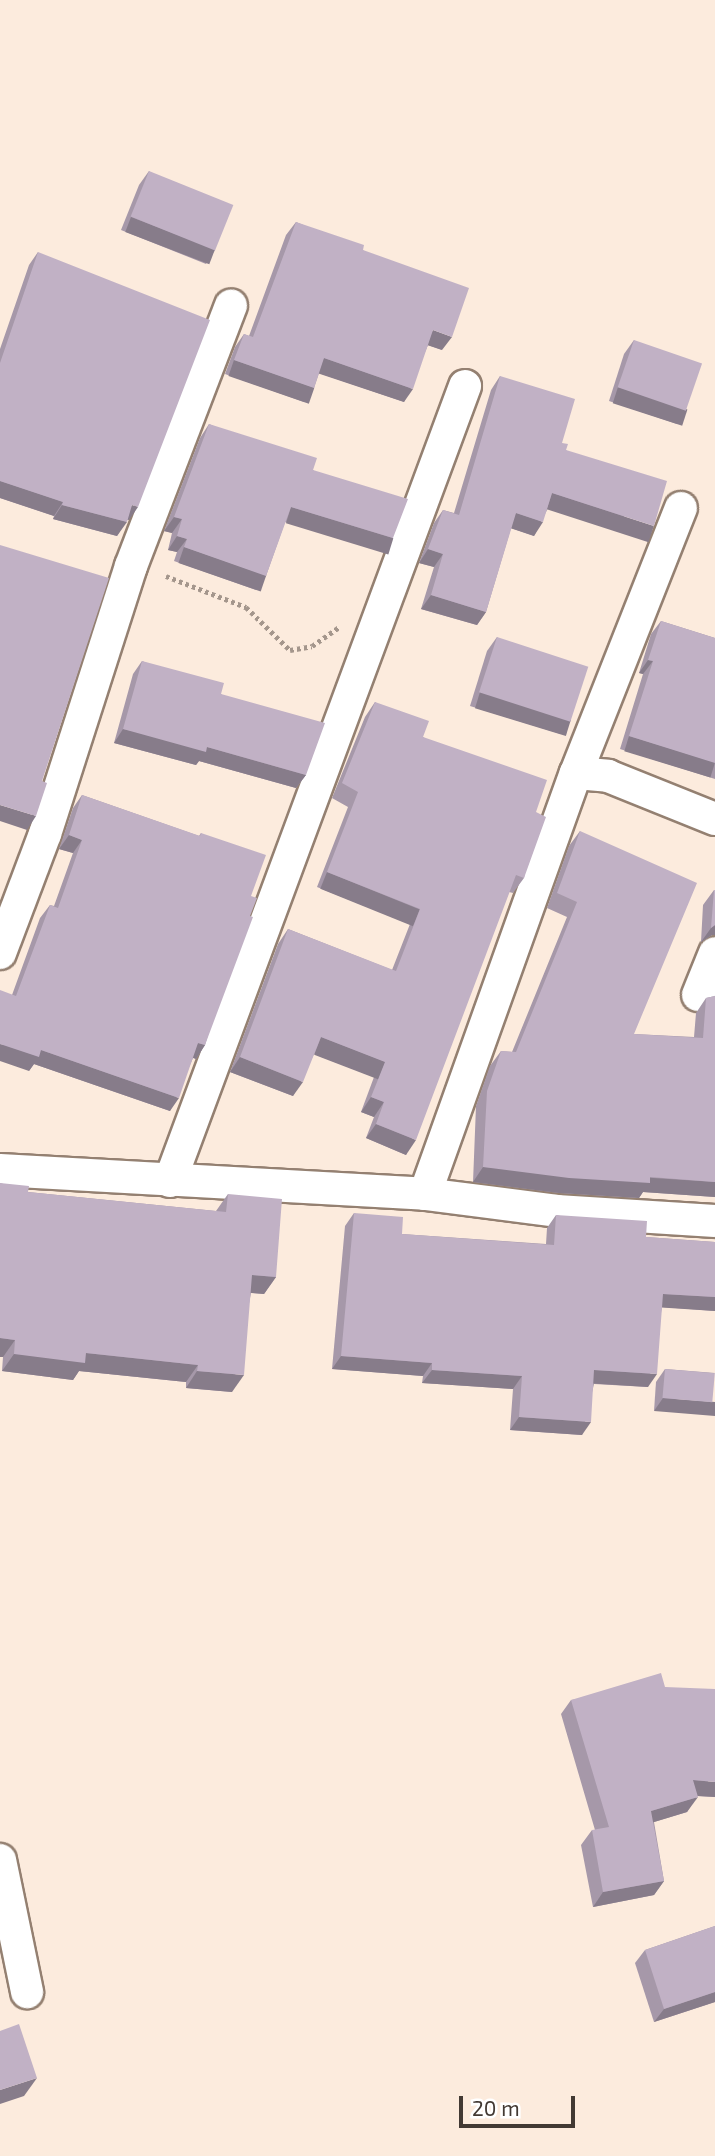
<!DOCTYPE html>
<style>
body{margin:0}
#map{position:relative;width:715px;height:2156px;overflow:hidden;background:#fcebdd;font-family:"Exo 2",sans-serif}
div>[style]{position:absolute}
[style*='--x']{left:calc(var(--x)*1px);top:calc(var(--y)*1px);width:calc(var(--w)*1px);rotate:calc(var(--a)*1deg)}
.path>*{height:4.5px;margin-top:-2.25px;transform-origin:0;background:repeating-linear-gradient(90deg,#a4968c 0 3.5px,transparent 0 7px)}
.roads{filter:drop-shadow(2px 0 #948071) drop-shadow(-2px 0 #948071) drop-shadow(0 2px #948071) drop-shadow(0 -2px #948071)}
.street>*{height:32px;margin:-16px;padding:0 16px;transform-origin:16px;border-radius:16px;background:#fff}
.wall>*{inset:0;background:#a698a9}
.shaded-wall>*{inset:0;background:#877c8a;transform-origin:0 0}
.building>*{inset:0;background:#c1b1c5;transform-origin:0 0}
span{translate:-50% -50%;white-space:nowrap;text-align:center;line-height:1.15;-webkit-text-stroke:7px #fff;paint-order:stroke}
.scale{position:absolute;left:459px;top:2096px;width:116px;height:32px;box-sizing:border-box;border:4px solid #423933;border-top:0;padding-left:9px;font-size:21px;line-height:24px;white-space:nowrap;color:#423933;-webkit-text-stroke:5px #fff;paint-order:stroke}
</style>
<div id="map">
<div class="path">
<i style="--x:166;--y:576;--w:86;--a:21.2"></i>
<i style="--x:246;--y:607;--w:62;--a:44.3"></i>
<i style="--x:290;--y:650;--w:22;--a:-10"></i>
<i style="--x:312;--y:646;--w:32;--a:-35"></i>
</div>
<div class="roads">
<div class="street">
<i style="--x:576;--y:773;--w:32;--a:5"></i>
<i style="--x:608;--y:776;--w:115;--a:21.9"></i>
<i style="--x:0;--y:953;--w:127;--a:-69.3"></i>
<i style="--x:45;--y:834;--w:281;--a:-72.2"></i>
<i style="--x:131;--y:566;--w:279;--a:-69"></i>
<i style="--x:698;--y:995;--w:45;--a:-68"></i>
<i style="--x:0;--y:1170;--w:426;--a:3.2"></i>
<i style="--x:425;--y:1194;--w:133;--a:7.3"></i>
<i style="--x:557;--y:1211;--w:158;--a:3.6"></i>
<i style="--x:170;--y:1181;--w:848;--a:-69.64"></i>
<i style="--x:425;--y:1194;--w:447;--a:-70.3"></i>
<i style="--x:576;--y:773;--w:285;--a:-68.4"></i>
<i style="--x:0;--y:1860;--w:135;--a:78.4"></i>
</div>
</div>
<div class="wall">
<i style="clip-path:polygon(149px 171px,215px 250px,206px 264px,121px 230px,139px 185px)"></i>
<i style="clip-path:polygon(296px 222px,363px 250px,442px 350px,428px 345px,404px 402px,319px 373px,314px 388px,304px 402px,225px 374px,235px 347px,244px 334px,249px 336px,286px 235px)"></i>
<i style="clip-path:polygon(38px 252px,129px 520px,127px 520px,117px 536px,53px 519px,54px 516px,0 498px,0 349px,29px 265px)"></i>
<i style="clip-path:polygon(634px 340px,677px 424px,609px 401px,624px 354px)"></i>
<i style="clip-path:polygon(500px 376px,562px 443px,566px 450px,644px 539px,548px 508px,534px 536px,511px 528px,486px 612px,477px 625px,421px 609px,434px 567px,419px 563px,434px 523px,443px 510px,454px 513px,491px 390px)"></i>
<i style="clip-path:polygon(209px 424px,313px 470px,393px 538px,384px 552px,285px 522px,266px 576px,256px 590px,174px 561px,177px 552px,168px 550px,172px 533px,164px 531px,200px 438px)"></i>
<i style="clip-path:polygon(661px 621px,715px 638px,715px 779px,620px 749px,643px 674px,639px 673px,651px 634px)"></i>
<i style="clip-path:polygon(497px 637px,571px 720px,561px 734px,470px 706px,487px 651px)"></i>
<i style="clip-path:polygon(142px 661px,221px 694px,306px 775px,296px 788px,199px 761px,196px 765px,114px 743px,133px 674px)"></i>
<i style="clip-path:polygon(375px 702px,423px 737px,536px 812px,524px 878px,513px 893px,509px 892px,406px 1155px,366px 1138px,374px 1117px,361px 1112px,374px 1077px,314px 1054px,293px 1096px,230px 1072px,278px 944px,288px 929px,392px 970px,410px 924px,317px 887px,348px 807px,332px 798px,365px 717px)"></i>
<i style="clip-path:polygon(82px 795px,199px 836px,201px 833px,251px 896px,205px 1045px,196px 1059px,193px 1058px,170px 1111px,34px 1064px,29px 1071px,12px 995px,40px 918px,50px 905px,54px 906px,73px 853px,59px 849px,73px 808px)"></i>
<i style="clip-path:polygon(580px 831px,634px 1034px,694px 1037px,696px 1013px,706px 998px,715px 996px,715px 1197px,643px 1192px,639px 1198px,559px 1193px,473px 1182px,476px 1106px,490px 1066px,501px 1051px,512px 1052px,567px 917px,547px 908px,569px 846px)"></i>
<i style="clip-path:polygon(714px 890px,715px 890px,715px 935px,712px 935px,701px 942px,703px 905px)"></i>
<i style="clip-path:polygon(0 1183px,28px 1192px,216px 1211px,228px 1194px,276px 1277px,264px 1294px,251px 1293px,232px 1392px,186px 1388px,186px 1382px,79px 1371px,73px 1380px,2px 1371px,3px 1357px,0 1357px)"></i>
<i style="clip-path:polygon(354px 1213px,402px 1234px,546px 1244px,547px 1228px,556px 1215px,646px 1237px,715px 1242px,715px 1311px,662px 1307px,648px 1387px,594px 1384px,582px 1435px,510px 1430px,513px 1389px,422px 1383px,423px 1376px,332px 1369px,345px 1226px)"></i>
<i style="clip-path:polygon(665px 1369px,715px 1373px,654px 1411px,656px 1382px)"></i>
<i style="clip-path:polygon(665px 1687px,715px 1797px,697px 1796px,687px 1812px,654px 1822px,664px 1881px,654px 1895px,593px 1907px,581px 1845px,592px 1830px,595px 1830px,561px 1714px,571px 1700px)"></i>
<i style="clip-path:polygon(715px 1926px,715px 2002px,654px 2022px,635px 1963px,645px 1950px)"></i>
</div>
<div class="shaded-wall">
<i style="left:131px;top:217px;width:90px;height:16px;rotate:21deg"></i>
<i style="clip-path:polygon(433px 330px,452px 337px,442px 350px,424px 344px)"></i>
<i style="clip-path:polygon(324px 358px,413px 389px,404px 402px,314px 372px)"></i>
<i style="left:234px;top:360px;width:85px;height:17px;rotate:19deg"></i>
<i style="left:618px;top:387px;width:73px;height:17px;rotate:18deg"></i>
<i style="clip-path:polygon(0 481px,63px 502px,54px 516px,0 498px)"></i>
<i style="left:552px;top:493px;width:107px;height:17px;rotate:18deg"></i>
<i style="clip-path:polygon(62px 505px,127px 522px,117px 536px,53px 519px)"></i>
<i style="clip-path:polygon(132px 505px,138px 507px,129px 520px,123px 518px)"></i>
<i style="left:291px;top:507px;width:107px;height:17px;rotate:17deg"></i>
<i style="clip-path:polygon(516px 513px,543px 522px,534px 536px,507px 527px)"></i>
<i style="clip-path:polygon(174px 517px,182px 519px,172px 533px,164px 531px)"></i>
<i style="clip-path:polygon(177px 536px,187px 539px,177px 552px,168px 550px)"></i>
<i style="left:184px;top:547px;width:87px;height:17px;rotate:19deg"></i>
<i style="clip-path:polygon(428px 549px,443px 554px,434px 567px,419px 563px)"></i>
<i style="clip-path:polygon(431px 595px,486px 612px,477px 625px,421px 609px)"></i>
<i style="clip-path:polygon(648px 660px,653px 661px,643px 674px,639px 673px)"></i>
<i style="left:480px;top:692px;width:95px;height:17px;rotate:17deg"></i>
<i style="clip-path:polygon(123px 729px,207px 747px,306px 775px,296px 788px,199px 761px,196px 765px,114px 743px)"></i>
<i style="left:629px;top:736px;width:90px;height:16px;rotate:17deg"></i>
<i style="clip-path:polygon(0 805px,36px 816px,27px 830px,0 821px)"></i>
<i style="clip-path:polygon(69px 835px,82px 840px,73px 853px,59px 849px)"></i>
<i style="left:327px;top:872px;width:100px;height:18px;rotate:22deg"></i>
<i style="clip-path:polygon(715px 925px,715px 935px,712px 935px,701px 942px,711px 928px)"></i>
<i style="left:321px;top:1037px;width:69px;height:19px;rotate:21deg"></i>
<i style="clip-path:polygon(198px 1043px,205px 1045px,196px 1059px,189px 1056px)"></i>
<i style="clip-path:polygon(0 1044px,41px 1050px,179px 1098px,170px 1111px,34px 1064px,29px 1071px,0 1061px)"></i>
<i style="clip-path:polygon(240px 1057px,303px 1082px,293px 1096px,230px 1072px)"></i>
<i style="clip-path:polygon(371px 1097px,384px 1102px,374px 1117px,361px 1112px)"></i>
<i style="clip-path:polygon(376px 1124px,416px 1140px,406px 1155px,366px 1138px)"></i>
<i style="clip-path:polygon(483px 1167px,715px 1182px,715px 1197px,643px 1192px,639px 1198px,559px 1193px,473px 1182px)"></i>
<i style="clip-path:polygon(252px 1275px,276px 1277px,264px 1294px,241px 1292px)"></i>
<i style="clip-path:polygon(663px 1294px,715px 1297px,715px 1311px,654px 1307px)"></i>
<i style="clip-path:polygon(0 1338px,15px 1340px,3px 1357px,0 1357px)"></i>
<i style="clip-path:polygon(86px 1353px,198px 1365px,186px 1382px,79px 1371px,73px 1380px,2px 1371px,14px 1354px)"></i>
<i style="clip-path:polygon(341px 1356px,432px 1363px,423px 1376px,332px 1369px)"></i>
<i style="clip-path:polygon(432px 1370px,522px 1376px,513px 1389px,422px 1383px)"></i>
<i style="clip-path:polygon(594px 1370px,657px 1374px,648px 1387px,585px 1383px)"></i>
<i style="clip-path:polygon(197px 1371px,244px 1375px,232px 1392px,186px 1388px)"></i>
<i style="clip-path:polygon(663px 1398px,715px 1402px,715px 1416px,654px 1411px)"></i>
<i style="clip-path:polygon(519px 1417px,591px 1422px,582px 1435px,510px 1430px)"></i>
<i style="clip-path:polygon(693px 1780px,715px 1782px,715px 1797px,682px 1795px)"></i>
<i style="clip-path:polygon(698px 1797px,687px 1812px,641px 1826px,651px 1811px)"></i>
<i style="clip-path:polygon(664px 1881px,654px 1895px,593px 1907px,603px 1892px)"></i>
<i style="clip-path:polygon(715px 1992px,715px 2002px,654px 2022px,664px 2009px)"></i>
<i style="clip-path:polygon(37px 2078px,24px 2096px,0 2104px,0 2090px)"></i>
</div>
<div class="building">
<i style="left:149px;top:171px;width:91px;height:49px;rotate:22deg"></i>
<i style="clip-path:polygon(296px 222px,364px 245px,363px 250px,469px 288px,452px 337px,433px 330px,413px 389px,324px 358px,314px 388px,234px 360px,244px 334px,253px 337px)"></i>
<i style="clip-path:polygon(38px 252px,210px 320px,138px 507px,132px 505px,127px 522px,62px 505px,63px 502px,0 481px,0 363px)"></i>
<i style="left:634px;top:340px;width:72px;height:50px;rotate:19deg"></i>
<i style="clip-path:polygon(500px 376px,575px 399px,562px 443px,568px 444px,566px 450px,667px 481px,654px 526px,552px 493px,543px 522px,516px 513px,486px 612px,431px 595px,443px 554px,428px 549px,443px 510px,459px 515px)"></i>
<i style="clip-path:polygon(209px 424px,317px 458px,313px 470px,408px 499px,393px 538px,291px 507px,266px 576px,184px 547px,187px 539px,177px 536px,182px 519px,174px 517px)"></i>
<i style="clip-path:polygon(0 545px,109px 578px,42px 781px,47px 783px,36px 816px,0 805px)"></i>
<i style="clip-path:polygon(661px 621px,715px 638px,715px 763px,629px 736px,653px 661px,648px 660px)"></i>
<i style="left:497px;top:637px;width:96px;height:58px;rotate:18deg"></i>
<i style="clip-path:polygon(142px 661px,224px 683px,221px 694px,325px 723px,306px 775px,207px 747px,206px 752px,123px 729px)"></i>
<i style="clip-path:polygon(375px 702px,429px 721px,423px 737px,547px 780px,536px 812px,546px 817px,524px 878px,516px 875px,416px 1140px,376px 1124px,384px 1102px,371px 1097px,385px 1062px,321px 1037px,303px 1082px,240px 1057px,288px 929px,396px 971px,420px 909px,327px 872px,358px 792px,342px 783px)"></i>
<i style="clip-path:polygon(82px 795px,200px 836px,201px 833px,266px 855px,251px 896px,257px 898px,250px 916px,253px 917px,205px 1045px,198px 1043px,179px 1098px,41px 1050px,39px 1057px,0 1044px,0 990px,16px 996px,50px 905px,58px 908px,82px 840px,69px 835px)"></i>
<i style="clip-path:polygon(580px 831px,697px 883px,634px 1034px,703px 1038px,706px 998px,715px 996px,715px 1182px,650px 1177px,650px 1183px,569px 1178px,483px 1167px,487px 1091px,501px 1051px,516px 1052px,577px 902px,557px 893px)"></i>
<i style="clip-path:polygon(714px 890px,715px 890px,715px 925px,711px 928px)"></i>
<i style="clip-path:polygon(0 1183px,29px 1186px,28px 1192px,226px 1212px,228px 1194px,282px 1199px,276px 1277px,252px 1275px,244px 1375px,197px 1371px,198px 1365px,86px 1353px,85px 1363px,14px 1354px,15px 1340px,0 1338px)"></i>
<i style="clip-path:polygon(354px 1213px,403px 1217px,402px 1234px,554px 1245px,556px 1215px,647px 1221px,646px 1237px,715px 1242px,715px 1297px,663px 1294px,657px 1374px,594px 1370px,591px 1422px,519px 1417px,522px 1376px,432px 1370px,432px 1363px,341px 1356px)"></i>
<i style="left:665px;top:1369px;width:50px;height:29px;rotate:5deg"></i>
<i style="clip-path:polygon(661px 1673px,665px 1687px,715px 1689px,715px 1782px,693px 1780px,698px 1797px,651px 1811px,664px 1881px,603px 1892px,592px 1830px,609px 1827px,571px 1700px)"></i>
<i style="clip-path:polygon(715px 1926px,715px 1992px,664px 2009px,645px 1950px)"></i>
<i style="clip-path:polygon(19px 2024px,37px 2078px,0 2090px,0 2031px)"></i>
</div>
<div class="scale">20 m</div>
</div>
